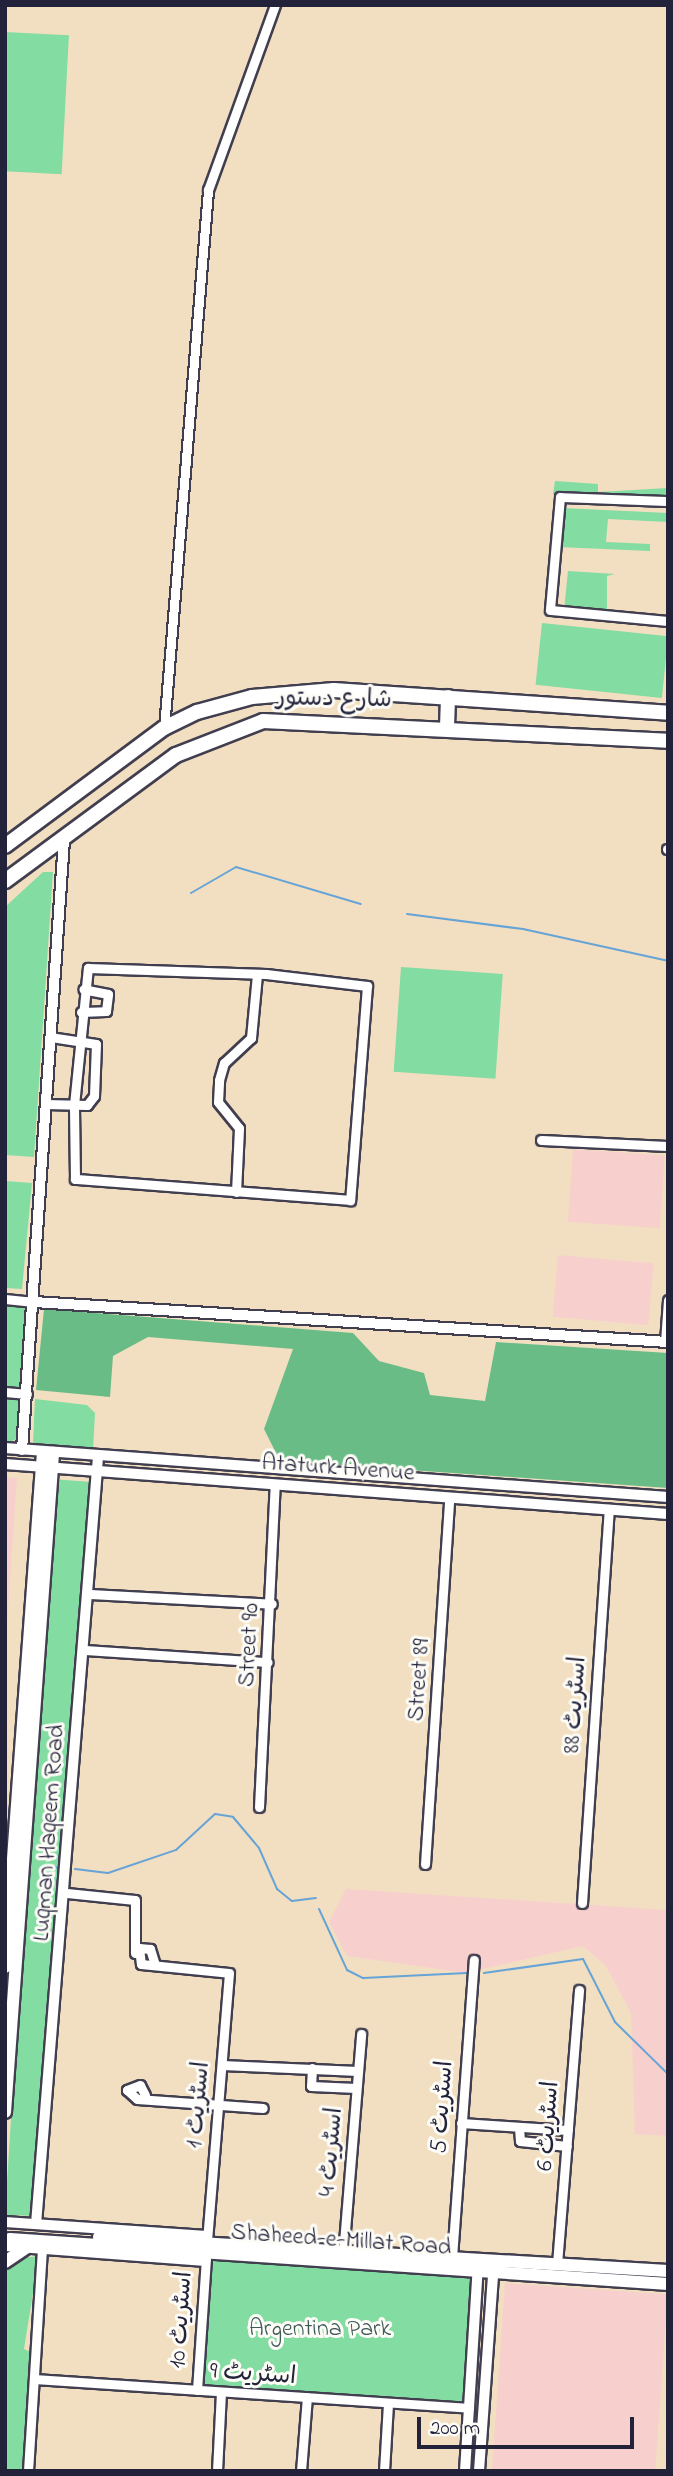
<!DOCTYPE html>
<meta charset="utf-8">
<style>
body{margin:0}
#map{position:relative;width:673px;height:2476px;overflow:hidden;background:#f2dfc1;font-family:"Indie Flower","Playpen Sans Arabic",sans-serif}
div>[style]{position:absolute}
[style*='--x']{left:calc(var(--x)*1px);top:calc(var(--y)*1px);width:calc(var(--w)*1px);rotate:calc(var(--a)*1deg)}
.built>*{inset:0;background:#f7d0cd;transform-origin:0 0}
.green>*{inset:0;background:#83dca1;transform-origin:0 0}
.forest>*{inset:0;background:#6abc87}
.stream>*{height:2px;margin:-1px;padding:0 1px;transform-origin:1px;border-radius:1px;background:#66a3d7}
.roads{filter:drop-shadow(2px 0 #413e4f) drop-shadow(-2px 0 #413e4f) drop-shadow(0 2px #413e4f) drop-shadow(0 -2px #413e4f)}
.minor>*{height:9px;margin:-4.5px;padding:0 4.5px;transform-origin:4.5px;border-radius:4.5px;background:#fff}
.tertiary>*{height:10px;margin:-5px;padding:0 5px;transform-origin:5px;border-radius:5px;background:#fff}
.secondary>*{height:12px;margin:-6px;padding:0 6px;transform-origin:6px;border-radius:6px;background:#fff}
.primary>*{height:14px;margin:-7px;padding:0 7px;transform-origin:7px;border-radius:7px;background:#fff}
span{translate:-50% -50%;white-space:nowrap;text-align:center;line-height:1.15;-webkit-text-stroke:6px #fdfcf7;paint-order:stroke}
.street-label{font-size:24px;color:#22223b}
.park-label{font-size:24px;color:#3f5a5a}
.frame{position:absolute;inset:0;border:7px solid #22223b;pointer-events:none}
.scale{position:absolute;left:417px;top:2417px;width:217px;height:32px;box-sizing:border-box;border:4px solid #22223b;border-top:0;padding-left:9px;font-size:21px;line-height:24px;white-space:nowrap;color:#22223b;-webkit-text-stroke:5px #fdfcf7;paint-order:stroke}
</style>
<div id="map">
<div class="built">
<i style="left:573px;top:1149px;width:92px;height:73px;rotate:4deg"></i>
<i style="left:558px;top:1255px;width:96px;height:62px;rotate:5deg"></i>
<i style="clip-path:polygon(5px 1477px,17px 1478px,5px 1655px)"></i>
<i style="clip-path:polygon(346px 1889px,668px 1910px,668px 2136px,635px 2134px,631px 2013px,606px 1966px,583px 1946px,466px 1973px,347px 1956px,329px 1922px)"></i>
<i style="left:505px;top:2283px;width:163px;height:189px;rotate:4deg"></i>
</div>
<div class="green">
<i style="left:5px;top:32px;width:64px;height:139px;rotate:3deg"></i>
<i style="clip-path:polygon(555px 481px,598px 484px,598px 492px,668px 488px,668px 500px,553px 495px)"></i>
<i style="clip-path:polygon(562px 508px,668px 513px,668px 522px,608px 519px,606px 542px,650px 544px,650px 551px,558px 547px)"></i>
<i style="clip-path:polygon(568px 571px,615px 574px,607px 576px,607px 612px,564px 610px)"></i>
<i style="left:542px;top:623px;width:127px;height:62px;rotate:6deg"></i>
<i style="clip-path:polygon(43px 872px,53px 872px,34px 1157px,5px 1155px,5px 907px)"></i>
<i style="left:401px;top:967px;width:102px;height:105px;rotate:4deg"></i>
<i style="clip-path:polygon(5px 1181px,32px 1183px,22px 1289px,5px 1288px)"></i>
<i style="clip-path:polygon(5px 1303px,26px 1309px,17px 1439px,5px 1444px)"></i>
<i style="clip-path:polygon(35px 1399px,87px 1405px,95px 1413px,93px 1450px,33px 1443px)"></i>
<i style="clip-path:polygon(51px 1479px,92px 1482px,37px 2216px,5px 2215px)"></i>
<i style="clip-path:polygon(39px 2256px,24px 2349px,33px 2353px,24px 2471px,5px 2471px,5px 2271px,22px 2258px)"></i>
<i style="left:210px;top:2259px;width:263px;height:128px;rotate:4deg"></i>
</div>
<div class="forest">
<i style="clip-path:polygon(44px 1309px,353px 1333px,379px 1361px,424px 1373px,430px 1395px,485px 1401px,496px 1342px,668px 1353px,668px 1488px,280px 1461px,264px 1429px,293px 1349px,148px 1337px,113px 1356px,110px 1397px,36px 1390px)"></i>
</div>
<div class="stream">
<i style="--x:191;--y:893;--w:52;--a:-30"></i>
<i style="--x:236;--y:867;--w:130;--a:16.5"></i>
<i style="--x:407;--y:914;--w:117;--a:7.4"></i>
<i style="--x:523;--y:929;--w:148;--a:12.4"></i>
<i style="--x:42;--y:1866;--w:20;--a:6"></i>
<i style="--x:75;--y:1869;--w:33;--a:7"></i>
<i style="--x:108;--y:1873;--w:72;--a:-18.7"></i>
<i style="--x:176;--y:1850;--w:53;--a:-42.7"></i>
<i style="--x:215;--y:1814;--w:18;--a:9"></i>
<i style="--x:233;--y:1817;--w:40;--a:50"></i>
<i style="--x:259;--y:1848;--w:45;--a:66.3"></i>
<i style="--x:277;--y:1889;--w:19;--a:39"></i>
<i style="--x:292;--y:1901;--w:24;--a:-7"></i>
<i style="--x:319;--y:1909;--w:67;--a:65.3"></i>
<i style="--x:347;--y:1970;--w:18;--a:27"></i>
<i style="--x:363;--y:1978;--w:104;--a:-2.8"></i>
<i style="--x:484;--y:1973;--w:100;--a:-8"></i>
<i style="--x:583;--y:1959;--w:71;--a:63.1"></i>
<i style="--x:615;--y:2022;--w:74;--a:44.5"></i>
</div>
<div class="roads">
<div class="minor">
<i style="--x:668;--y:501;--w:108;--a:-177.9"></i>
<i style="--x:560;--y:497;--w:113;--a:95.1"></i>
<i style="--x:550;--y:610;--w:119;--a:5.3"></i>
<i style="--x:164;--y:728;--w:540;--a:-85.32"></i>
<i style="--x:208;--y:190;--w:197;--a:-70.1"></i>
<i style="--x:667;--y:849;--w:1;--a:0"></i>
<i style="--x:88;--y:968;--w:178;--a:1.9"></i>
<i style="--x:266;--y:974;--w:102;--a:6.8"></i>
<i style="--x:367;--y:986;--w:215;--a:94.5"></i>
<i style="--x:350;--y:1200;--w:276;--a:-175.6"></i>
<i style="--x:75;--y:1179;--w:74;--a:-90.8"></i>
<i style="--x:74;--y:1105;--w:138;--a:-84.2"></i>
<i style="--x:81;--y:1012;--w:25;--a:-2"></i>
<i style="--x:106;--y:1011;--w:17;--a:-83"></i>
<i style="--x:108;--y:994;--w:25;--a:-169"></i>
<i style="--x:45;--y:1104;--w:42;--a:1.4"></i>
<i style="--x:87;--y:1105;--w:11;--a:-52"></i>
<i style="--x:94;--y:1096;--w:52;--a:-87.8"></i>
<i style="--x:96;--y:1044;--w:47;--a:-171.3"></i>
<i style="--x:541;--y:1140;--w:127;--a:2.7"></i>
<i style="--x:236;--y:1192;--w:64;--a:-87.3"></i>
<i style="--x:239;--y:1128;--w:33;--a:-129"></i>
<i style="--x:218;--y:1102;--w:22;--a:-87"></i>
<i style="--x:219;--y:1080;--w:18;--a:-74"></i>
<i style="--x:224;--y:1063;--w:37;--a:-43"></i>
<i style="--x:251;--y:1038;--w:64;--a:-84.6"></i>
<i style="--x:5;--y:1299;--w:29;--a:6"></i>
<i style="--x:665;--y:1342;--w:42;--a:-85.9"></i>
<i style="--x:5;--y:1392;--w:22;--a:5"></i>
<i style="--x:90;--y:1594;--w:182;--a:3.1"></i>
<i style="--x:85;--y:1650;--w:183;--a:3.8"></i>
<i style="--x:259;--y:1807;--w:322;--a:-87.2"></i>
<i style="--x:425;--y:1864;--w:367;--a:-86.2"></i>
<i style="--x:67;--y:1893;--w:68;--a:5.9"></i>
<i style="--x:135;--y:1900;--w:53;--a:90"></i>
<i style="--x:582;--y:1903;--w:395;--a:-86.1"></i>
<i style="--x:155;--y:1965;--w:17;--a:-107"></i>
<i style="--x:150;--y:1949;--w:11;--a:-175"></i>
<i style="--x:139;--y:1948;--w:16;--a:83"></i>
<i style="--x:141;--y:1964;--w:88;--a:5.8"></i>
<i style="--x:229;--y:1973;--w:269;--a:94.7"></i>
<i style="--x:222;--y:2065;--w:136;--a:2.5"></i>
<i style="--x:312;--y:2068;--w:18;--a:93"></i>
<i style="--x:311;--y:2086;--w:45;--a:2.5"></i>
<i style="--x:145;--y:2095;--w:11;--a:-117"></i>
<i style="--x:140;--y:2085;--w:14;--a:159"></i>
<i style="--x:127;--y:2090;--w:13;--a:42"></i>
<i style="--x:137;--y:2099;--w:126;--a:4.1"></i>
<i style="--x:461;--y:2123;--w:107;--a:3.7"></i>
<i style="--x:519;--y:2127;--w:14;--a:86"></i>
<i style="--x:520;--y:2141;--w:47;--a:6.1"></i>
<i style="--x:343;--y:2255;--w:222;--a:-85.3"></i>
<i style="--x:452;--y:2257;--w:298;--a:-85.8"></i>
<i style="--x:557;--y:2264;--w:275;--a:-85.4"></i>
<i style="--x:35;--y:2379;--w:435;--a:3.8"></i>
<i style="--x:197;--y:2390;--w:133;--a:-86.1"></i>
<i style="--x:28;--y:2471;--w:223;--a:-86.4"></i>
<i style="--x:217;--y:2471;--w:79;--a:-87.1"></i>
<i style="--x:301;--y:2471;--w:74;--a:-85.4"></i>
<i style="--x:384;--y:2471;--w:68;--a:-86.6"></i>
</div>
<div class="tertiary">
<i style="--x:34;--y:1302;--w:635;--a:3.61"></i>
<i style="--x:5;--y:1448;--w:665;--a:4.23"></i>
<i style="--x:22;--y:1450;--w:611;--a:-86.06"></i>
<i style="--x:5;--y:1464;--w:665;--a:4.31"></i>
<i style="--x:5;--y:2222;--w:202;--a:4"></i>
<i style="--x:36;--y:2224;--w:770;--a:-85.38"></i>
<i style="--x:5;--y:2246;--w:201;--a:4.3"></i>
<i style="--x:465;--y:2471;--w:207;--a:-86.4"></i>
<i style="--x:479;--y:2471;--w:208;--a:-85.9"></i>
</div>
<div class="secondary">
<i style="--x:5;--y:1967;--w:516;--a:-85.78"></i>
<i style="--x:5;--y:2112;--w:661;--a:-85.83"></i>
<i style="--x:99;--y:2237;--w:570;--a:3.42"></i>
<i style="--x:10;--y:2239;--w:660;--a:3.91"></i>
<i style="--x:5;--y:2262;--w:25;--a:-34"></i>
</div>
<div class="primary">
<i style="--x:447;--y:727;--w:30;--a:-88"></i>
<i style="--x:5;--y:846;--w:198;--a:-36.6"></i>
<i style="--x:164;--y:728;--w:37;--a:-26"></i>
<i style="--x:197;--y:712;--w:57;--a:-15.3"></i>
<i style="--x:252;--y:697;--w:82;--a:-4.9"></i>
<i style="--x:334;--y:690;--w:335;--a:3.9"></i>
<i style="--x:5;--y:881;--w:212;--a:-36.4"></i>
<i style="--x:176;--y:755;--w:93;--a:-21.3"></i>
<i style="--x:263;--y:721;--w:405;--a:2.8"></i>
</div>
</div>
<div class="street-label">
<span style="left:334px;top:700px;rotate:1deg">شارع دستور</span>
<span style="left:338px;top:1469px;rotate:4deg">Ataturk Avenue</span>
<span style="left:250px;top:1645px;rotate:-87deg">Street 90</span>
<span style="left:420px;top:1680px;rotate:-86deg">Street 89</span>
<span style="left:576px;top:1705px;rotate:-86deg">اسٹریٹ 88</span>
<span style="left:50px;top:1833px;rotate:-86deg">Luqman Haqeem Road</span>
<span style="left:199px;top:2105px;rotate:-85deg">اسٹریٹ 1</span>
<span style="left:443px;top:2107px;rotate:-86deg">اسٹریٹ 5</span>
<span style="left:549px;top:2126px;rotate:-86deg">اسٹریٹ 6</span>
<span style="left:332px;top:2152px;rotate:-85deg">اسٹریٹ 4</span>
<span style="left:341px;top:2241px;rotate:4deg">Shaheed-e-Millat Road</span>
<span style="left:182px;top:2320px;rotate:-86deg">اسٹریٹ 10</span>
<span style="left:253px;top:2375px;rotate:4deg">اسٹریٹ 9</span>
</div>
<div class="park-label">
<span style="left:320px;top:2330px">Argentina Park</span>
</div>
<div class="frame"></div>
<div class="scale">200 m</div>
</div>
